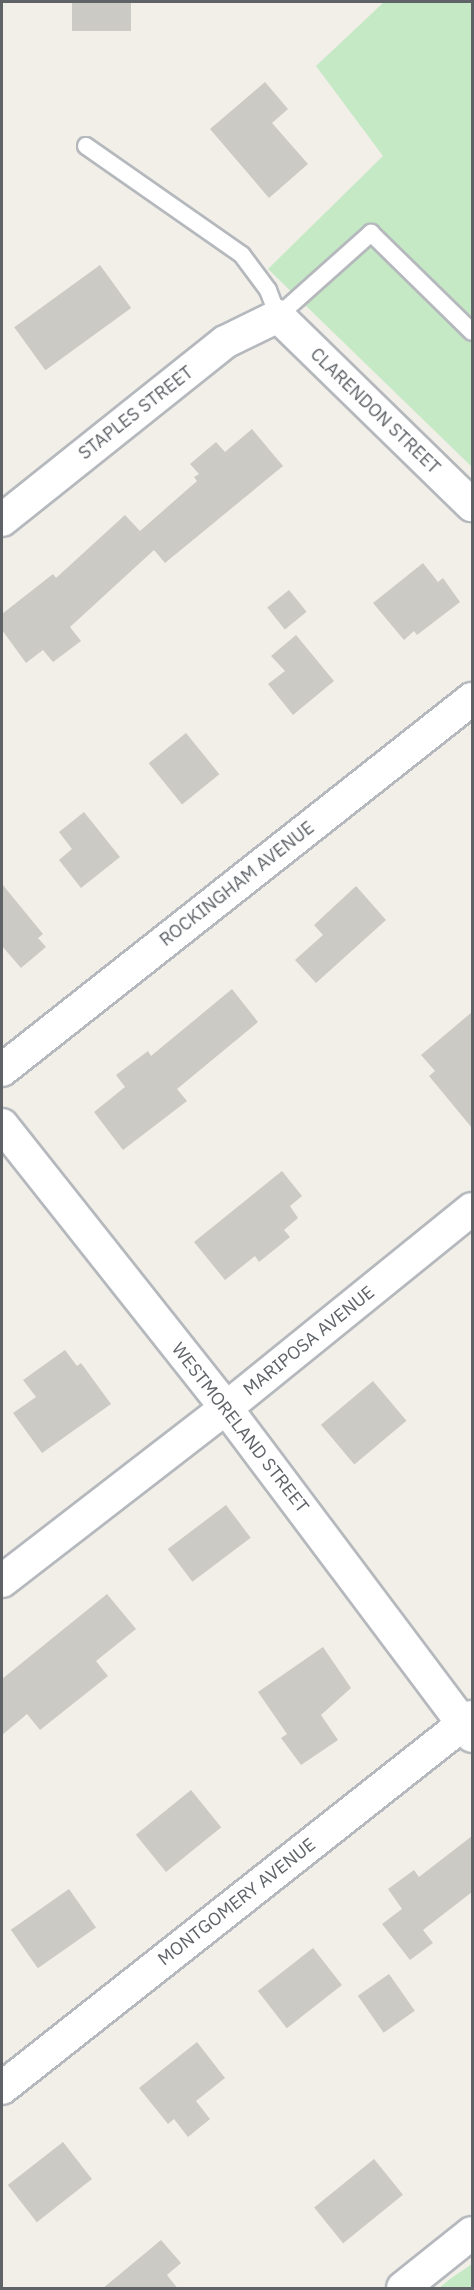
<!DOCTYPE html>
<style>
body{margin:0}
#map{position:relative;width:474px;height:2290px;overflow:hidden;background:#f1efe8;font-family:"IBM Plex Sans",sans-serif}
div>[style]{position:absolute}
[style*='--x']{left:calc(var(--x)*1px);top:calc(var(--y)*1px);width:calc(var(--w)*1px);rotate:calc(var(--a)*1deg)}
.green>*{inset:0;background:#c5e8c5}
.building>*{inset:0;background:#cccac5;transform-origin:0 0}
.roads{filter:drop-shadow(2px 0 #b5b8bc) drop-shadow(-2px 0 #b5b8bc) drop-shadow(0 2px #b5b8bc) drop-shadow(0 -2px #b5b8bc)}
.lane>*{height:16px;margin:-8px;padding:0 8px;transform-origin:8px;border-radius:8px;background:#fff}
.street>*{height:32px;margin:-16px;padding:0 16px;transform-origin:16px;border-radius:16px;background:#fff}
span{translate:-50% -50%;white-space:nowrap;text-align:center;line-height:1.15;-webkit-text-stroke:5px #fff;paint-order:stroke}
.street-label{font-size:18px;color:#5f6368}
.frame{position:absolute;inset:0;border:3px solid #5f6368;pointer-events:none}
</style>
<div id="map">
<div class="green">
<i style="clip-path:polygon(384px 2px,472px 2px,472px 467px,268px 269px,383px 156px,316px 66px)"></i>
<i style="clip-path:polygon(472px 2264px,472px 2288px,439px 2288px,450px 2279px)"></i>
</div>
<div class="building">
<i style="left:72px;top:2px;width:59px;height:29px"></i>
<i style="clip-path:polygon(265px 82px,288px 109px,272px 123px,308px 164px,269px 198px,210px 129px)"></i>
<i style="left:100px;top:265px;width:53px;height:106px;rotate:54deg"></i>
<i style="clip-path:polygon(252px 429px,283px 466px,165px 563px,154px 550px,70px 627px,81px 641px,53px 662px,43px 650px,26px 663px,2px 630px,2px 614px,53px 574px,56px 578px,125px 515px,140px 531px,197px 481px,194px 477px,199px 474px,190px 464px,216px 442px,225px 452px)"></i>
<i style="clip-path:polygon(423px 563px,438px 582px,443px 578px,460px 602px,417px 635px,414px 631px,404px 640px,373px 603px)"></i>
<i style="left:289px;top:590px;width:28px;height:28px;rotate:51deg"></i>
<i style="clip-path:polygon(296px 635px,334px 681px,293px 715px,268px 684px,285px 671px,271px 656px)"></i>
<i style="left:186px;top:733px;width:53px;height:48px;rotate:51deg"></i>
<i style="clip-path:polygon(84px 812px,120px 857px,81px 888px,59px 860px,72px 849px,59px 832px)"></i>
<i style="clip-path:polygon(2px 884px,43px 934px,38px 938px,46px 947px,21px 968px,2px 946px)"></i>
<i style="clip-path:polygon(356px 886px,386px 920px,316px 983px,295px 960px,323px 935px,314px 925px)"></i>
<i style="clip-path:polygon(232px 989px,258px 1022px,177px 1089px,187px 1101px,123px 1150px,94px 1112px,125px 1087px,116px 1075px,148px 1051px,151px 1056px)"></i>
<i style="clip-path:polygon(472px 1012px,472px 1128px,429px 1076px,435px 1071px,421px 1055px)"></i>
<i style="clip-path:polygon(282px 1171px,302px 1196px,290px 1206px,298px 1218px,284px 1230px,290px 1237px,259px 1262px,255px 1256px,225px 1280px,194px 1242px)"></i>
<i style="clip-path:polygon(65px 1350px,77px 1366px,81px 1363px,111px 1404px,42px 1453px,13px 1413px,36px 1397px,23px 1380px)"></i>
<i style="left:373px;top:1381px;width:52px;height:68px;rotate:50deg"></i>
<i style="left:226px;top:1505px;width:41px;height:73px;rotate:53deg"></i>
<i style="clip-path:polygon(107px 1594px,136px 1629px,96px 1661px,108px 1676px,40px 1730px,27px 1714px,2px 1735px,2px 1679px)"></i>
<i style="clip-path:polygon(323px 1647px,351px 1688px,321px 1715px,338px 1740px,301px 1765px,281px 1738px,287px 1734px,258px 1692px)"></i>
<i style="left:191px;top:1790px;width:48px;height:71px;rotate:51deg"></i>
<i style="clip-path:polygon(472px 1836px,472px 1892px,423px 1930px,433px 1943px,410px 1960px,382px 1924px,402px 1909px,388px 1889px,414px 1870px,419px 1877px)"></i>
<i style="left:69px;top:1889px;width:47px;height:71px;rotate:55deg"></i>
<i style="left:313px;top:1948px;width:47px;height:70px;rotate:52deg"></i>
<i style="left:389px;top:1974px;width:45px;height:38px;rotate:55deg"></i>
<i style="clip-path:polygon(197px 2042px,225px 2078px,196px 2101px,210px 2119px,188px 2137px,174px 2119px,168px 2124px,139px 2088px)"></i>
<i style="left:63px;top:2142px;width:47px;height:70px;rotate:52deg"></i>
<i style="left:374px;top:2159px;width:46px;height:77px;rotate:51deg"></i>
<i style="clip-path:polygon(161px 2240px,181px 2263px,167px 2275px,178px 2289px,102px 2289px)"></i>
</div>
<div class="roads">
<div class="lane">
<i style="--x:86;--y:146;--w:190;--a:34.9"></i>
<i style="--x:242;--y:255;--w:44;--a:53.4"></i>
<i style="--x:268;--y:290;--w:28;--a:69"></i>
<i style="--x:278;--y:316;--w:125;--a:-41.7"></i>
<i style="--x:371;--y:233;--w:141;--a:44.4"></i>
</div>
<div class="street">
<i style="--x:2;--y:520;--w:285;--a:-38.6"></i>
<i style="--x:225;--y:342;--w:59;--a:-26.1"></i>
<i style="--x:278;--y:316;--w:271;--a:44.3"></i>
<i style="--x:2;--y:1070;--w:599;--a:-38.29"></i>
<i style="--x:2;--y:1125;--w:361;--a:51.6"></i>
<i style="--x:226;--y:1408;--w:410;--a:53.1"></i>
<i style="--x:2;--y:1581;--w:283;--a:-37.7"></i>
<i style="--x:226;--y:1408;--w:316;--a:-39"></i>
<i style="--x:2;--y:2088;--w:599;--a:-38.29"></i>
<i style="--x:403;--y:2288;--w:88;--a:-38.6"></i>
</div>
</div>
<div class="street-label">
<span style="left:375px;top:411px;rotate:44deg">CLARENDON STREET</span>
<span style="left:136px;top:413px;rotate:-38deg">STAPLES STREET</span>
<span style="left:237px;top:884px;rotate:-38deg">ROCKINGHAM AVENUE</span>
<span style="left:309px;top:1341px;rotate:-39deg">MARIPOSA AVENUE</span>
<span style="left:240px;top:1428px;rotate:52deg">WESTMORELAND STREET</span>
<span style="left:237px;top:1902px;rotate:-38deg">MONTGOMERY AVENUE</span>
</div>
<div class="frame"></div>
</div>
